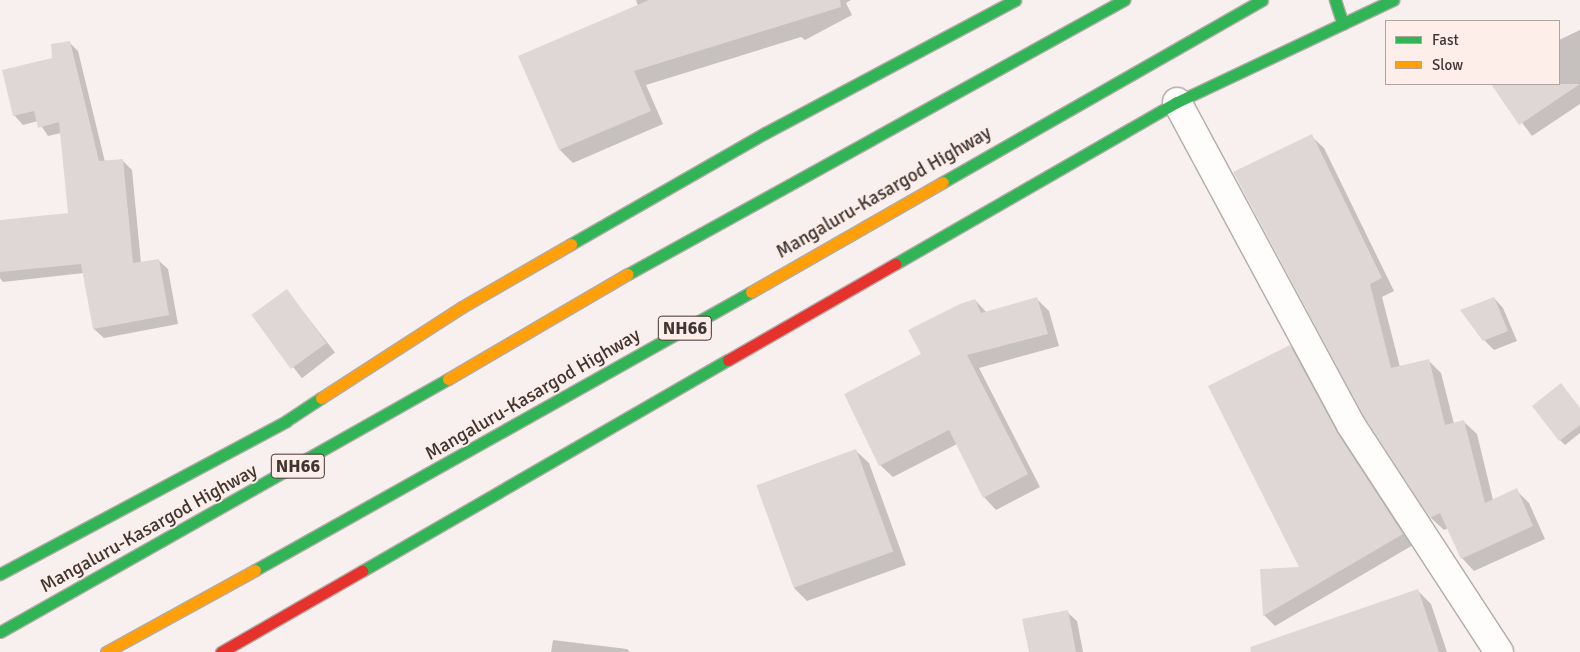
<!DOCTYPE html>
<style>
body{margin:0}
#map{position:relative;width:1580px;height:652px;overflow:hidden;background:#f8f0ee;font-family:Signika,sans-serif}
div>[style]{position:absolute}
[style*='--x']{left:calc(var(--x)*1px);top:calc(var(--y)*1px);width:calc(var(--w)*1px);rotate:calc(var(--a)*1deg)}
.shadow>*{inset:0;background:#0003;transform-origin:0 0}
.building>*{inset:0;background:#dfd7d5;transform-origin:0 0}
.roads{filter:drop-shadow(1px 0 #b3aba8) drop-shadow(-1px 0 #b3aba8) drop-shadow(0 1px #b3aba8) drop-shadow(0 -1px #b3aba8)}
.street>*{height:28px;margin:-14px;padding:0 14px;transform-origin:14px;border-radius:14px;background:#fefdfc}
.fast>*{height:11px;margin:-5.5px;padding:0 5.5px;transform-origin:5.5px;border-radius:5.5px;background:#30b455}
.slow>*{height:11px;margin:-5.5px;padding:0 5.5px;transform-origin:5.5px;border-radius:5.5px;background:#ff9f0a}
.jam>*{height:11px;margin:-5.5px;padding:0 5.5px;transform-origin:5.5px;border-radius:5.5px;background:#e5322d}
span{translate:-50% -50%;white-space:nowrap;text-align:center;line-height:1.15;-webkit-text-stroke:4px #fdeee9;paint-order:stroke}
.shield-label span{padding:1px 4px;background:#fdeee9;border:1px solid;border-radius:4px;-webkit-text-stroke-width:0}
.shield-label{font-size:18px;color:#3f3632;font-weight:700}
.street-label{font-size:19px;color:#3f3632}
.legend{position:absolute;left:1385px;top:20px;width:175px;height:65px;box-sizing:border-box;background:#fdeee9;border:1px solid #b1a4a0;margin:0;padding:6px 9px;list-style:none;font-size:15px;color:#3f3632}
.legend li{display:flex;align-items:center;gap:10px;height:25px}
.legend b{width:25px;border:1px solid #b1a4a0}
</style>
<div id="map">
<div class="shadow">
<i style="clip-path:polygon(636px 0,851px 0,846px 3px,852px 15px,805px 40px,801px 37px,646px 85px,663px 124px,573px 163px,560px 150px,638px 6px)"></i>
<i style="clip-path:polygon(1580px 30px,1580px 104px,1532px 136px,1493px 84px,1559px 84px,1559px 40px)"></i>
<i style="clip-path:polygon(69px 42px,78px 51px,105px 162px,122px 160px,132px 170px,141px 263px,158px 260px,168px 269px,178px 324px,104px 338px,94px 329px,84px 273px,3px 282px,0 278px,0 221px,69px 214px,61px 133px,48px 136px,38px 121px,23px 125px,14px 115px)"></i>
<i style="clip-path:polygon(1311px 136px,1324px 148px,1394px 291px,1382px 297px,1400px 367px,1428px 360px,1441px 373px,1454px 424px,1464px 422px,1477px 434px,1493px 500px,1516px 490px,1529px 503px,1545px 539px,1474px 571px,1462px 558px,1448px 528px,1444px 530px,1431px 518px,1366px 416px)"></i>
<i style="left:287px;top:291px;width:78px;height:42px;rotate:52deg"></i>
<i style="clip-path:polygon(1494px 298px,1503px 308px,1517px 341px,1494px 350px,1484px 340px)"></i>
<i style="clip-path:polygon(1037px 299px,1049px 311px,1059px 346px,979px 368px,1040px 487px,996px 510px,984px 497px,957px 444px,893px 477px,880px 465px,922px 355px,975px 300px,987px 313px)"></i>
<i style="clip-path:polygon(1290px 346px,1301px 357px,1413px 545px,1275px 626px,1264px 615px,1301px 568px)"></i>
<i style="clip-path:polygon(1580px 408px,1580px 433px,1565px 445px,1560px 440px)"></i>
<i style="clip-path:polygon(855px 450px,869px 463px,906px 565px,807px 601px,794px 588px)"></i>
<i style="clip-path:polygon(1417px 590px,1431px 604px,1447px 652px,1306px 652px)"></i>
<i style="clip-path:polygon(1067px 612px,1077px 621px,1083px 652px,1030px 652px)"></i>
<i style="clip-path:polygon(553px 640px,627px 649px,630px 652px,551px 652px)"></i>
</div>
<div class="building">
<i style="clip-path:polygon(649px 0,840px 0,841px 7px,634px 71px,651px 111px,559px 150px,518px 56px)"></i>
<i style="clip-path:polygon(70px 41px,99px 161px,123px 159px,133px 263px,159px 259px,169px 315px,93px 329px,81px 264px,0 272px,0 220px,68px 213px,59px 122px,38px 128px,34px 111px,13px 116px,2px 70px,52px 58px,51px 44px)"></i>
<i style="clip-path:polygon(1491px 84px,1580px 84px,1519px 125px)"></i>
<i style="clip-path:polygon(1312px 134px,1382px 278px,1370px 284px,1391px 368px,1429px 359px,1445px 425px,1464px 420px,1485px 503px,1517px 488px,1533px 526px,1461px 559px,1440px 513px,1430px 518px,1364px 417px,1233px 172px)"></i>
<i style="left:287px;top:289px;width:67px;height:44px;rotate:54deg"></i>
<i style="clip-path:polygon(1037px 297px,1048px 334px,967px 355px,1028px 474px,983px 498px,949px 430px,879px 466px,844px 394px,921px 354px,908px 330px,960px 304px,975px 299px,981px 313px)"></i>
<i style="clip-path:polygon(1494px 297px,1508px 331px,1483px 341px,1460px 310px)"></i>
<i style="clip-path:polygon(1290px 345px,1338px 434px,1403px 534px,1263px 616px,1260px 569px,1299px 567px,1208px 386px)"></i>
<i style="clip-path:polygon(1561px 383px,1580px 408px,1580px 425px,1559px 441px,1532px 406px)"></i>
<i style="left:856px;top:449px;width:109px;height:106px;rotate:70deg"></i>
<i style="clip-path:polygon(1418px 589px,1439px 652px,1251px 652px,1250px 647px)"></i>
<i style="clip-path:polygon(1068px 610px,1076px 652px,1029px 652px,1022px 619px)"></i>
</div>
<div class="roads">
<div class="street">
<i style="--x:1177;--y:102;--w:367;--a:61.7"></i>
<i style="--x:1351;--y:425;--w:271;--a:56.9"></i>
</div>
<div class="fast">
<i style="--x:1335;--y:0;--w:25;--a:72"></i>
<i style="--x:943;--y:182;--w:367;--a:-29.7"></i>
<i style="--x:571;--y:244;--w:224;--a:-29.8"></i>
<i style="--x:765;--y:133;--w:283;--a:-28"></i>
<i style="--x:895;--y:264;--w:325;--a:-29.9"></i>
<i style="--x:1177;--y:102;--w:239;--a:-25.3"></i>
<i style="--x:628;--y:274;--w:567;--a:-28.92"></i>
<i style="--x:255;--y:570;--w:569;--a:-29.27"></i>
<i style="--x:362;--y:571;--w:422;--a:-30"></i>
<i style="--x:0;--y:574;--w:324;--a:-28.1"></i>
<i style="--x:286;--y:421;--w:42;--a:-33.3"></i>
<i style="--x:0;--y:632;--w:515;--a:-29.45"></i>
</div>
<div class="slow">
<i style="--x:751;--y:292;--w:221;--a:-29.8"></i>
<i style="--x:448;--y:379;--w:208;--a:-30.3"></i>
<i style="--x:321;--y:398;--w:168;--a:-32.8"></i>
<i style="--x:462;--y:307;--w:126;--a:-30"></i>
<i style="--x:106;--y:652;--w:170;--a:-28.8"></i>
</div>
<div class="jam">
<i style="--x:728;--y:360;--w:193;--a:-29.9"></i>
<i style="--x:221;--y:652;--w:163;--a:-29.9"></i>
</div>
</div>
<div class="shield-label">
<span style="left:685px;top:328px">NH66</span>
<span style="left:298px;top:466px">NH66</span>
</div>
<div class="street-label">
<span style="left:884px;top:193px;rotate:-30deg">Mangaluru-Kasargod Highway</span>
<span style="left:533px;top:395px;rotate:-30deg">Mangaluru-Kasargod Highway</span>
<span style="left:149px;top:529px;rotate:-29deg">Mangaluru-Kasargod Highway</span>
</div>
<ul class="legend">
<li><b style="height:6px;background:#30b455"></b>Fast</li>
<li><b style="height:6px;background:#ff9f0a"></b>Slow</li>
</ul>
</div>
